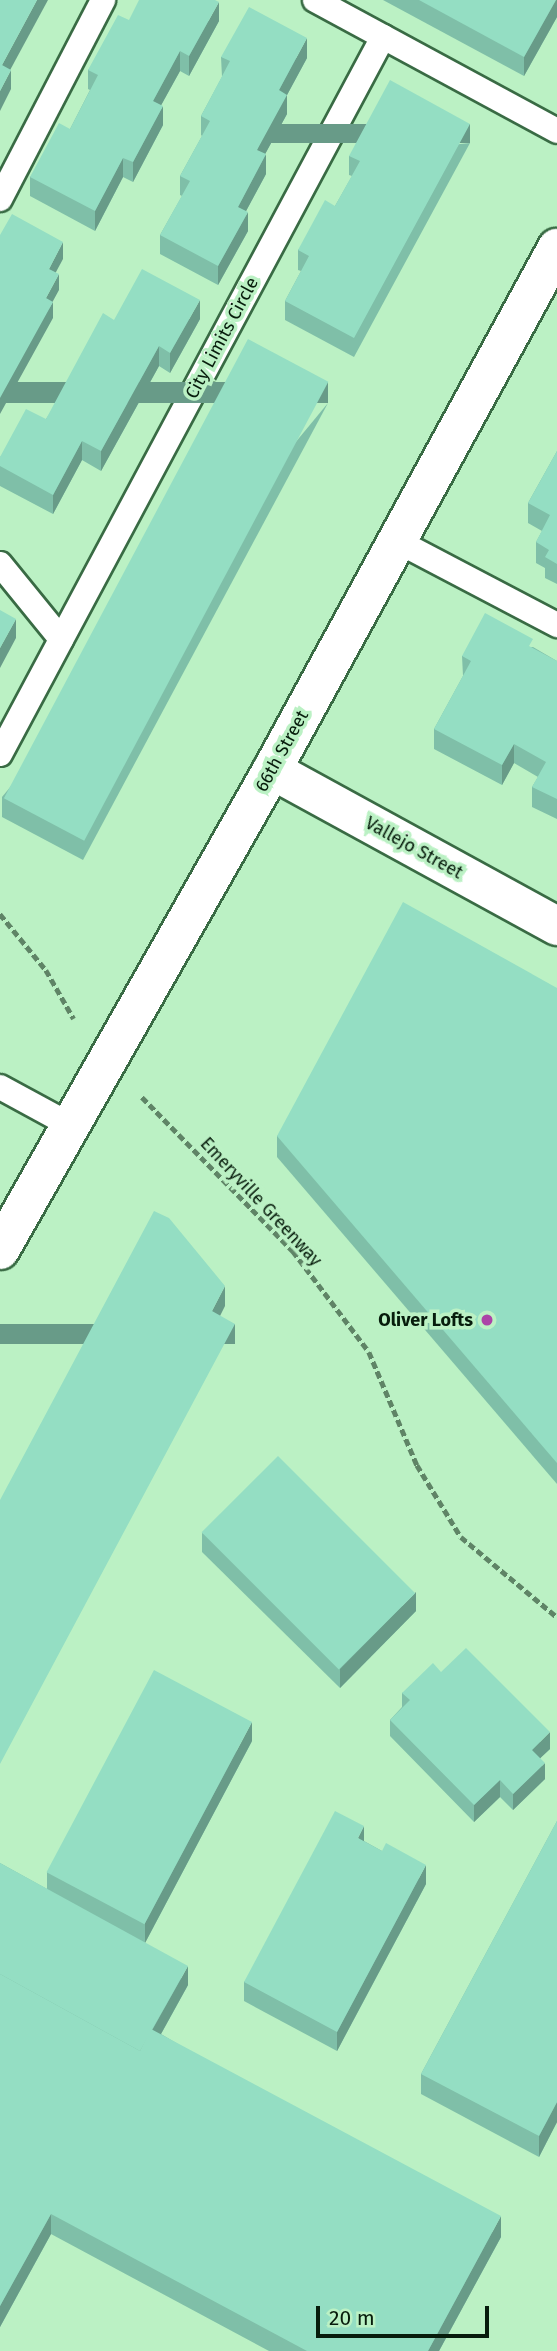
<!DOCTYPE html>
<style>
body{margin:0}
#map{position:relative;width:557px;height:2351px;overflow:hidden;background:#bbf1c4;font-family:"Fira Sans",sans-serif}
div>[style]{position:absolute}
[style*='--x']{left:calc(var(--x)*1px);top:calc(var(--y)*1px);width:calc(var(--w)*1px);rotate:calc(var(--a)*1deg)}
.path>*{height:4.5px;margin-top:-2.25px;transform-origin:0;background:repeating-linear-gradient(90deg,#5f8466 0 7px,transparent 0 10.5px)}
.roads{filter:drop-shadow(2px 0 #396b44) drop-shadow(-2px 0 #396b44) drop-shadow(0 2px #396b44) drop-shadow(0 -2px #396b44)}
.lane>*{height:24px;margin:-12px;padding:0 12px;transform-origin:12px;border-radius:12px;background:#fff}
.street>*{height:38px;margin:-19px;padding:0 19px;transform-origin:19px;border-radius:19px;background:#fff}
.wall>*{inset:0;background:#7fbfa8}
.shaded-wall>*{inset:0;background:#689b88;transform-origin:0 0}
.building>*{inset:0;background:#94dec3;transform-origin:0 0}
.dots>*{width:19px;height:19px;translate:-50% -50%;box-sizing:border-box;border:4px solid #bbf1c4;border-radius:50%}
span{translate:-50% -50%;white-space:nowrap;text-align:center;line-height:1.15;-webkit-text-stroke:7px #bbf1c4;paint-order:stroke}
.street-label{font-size:18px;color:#071c0c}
.poi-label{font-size:18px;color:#071c0c;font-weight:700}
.right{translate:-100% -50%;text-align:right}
.scale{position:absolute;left:316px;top:2306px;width:173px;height:32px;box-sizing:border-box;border:4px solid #071c0c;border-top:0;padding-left:9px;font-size:21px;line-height:24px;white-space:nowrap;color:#071c0c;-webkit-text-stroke:5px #bbf1c4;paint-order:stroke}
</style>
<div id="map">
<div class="path">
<i style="--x:0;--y:914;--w:72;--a:50.6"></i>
<i style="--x:46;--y:970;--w:56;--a:60.3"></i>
<i style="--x:142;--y:1097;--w:216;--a:45.6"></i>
<i style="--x:293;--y:1251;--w:126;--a:53"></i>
<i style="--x:369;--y:1352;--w:123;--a:67"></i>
<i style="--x:417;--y:1465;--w:84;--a:58.6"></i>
<i style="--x:461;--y:1537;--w:125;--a:39.8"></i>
</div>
<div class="roads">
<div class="lane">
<i style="--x:315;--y:0;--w:275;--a:28.4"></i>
<i style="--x:0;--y:199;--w:224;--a:-62.6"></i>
<i style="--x:397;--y:541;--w:181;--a:27.7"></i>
<i style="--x:0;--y:564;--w:97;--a:50.9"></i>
<i style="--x:0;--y:754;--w:813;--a:-61.89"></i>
<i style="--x:0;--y:1087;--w:80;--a:28.5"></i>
</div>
<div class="street">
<i style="--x:272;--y:770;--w:325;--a:28.7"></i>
<i style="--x:0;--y:1250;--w:552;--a:-60.46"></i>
<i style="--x:272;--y:770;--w:595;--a:-61.37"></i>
</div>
</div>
<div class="wall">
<i style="clip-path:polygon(383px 0,557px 0,557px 17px,524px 76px)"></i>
<i style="clip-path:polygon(129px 20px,219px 21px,189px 76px,180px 71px,161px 105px,163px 125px,133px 182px,123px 177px,95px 231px,30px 196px,30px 177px,70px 129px,90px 90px,88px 89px,88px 70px)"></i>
<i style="clip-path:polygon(221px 57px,307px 58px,287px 95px,287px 114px,265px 154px,266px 174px,246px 211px,248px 231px,218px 285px,160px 254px,160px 235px,182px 196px,180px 195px,180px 176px,202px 136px,201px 135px,201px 116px,222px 77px)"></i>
<i style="clip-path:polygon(470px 143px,354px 357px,285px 320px,285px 301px,301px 271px,298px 270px,298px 250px,335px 206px,352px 176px,349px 175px,349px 156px)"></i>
<i style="clip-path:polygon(200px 319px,170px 373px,159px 366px,101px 471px,82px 460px,53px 514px,0 486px,0 457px,46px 419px,114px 320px)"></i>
<i style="clip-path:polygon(328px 403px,83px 860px,2px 817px,2px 797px)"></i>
<i style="clip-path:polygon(557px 451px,557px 584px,545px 578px,545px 568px,536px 563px,536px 542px,542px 531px,528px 523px,528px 503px)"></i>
<i style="clip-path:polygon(533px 647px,557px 661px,557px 819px,532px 807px,532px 787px,538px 777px,514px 763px,502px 785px,434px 749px,434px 729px,463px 676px,462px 656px)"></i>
<i style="clip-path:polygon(557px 988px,557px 1484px,277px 1157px,277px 1136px)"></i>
<i style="clip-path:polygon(202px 1533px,416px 1611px,340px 1688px,202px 1552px)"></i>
<i style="clip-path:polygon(441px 1672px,550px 1749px,540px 1758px,545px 1779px,513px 1810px,500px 1797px,474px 1822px,390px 1736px,390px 1720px,402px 1707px,402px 1693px)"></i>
<i style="clip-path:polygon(252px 1741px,145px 1943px,188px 1985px,161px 2034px,501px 2237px,439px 2351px,269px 2351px,51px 2234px,0 2327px,0 1863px,47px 1889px,47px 1872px)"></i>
<i style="clip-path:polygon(557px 1821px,557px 2122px,539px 2157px,421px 2094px,421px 2074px)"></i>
<i style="clip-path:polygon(364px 1841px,382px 1851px,426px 1884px,337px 2051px,244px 2001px,244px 1982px)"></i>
</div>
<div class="shaded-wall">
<i style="clip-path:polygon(37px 0,48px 0,2px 85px,2px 65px)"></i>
<i style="clip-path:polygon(556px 0,557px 0,557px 17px,524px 76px,524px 57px)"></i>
<i style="clip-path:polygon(219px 2px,219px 21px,189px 76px,189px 56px)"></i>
<i style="clip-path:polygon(307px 38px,307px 58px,287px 95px,287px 114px,257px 169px,257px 150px,279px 90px)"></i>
<i style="clip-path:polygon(180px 51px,180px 71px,153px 120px,153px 101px)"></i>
<i style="clip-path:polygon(11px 70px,11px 89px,0 111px,0 91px)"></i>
<i style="clip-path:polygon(163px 106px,163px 125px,133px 182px,133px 162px)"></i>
<i style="left:470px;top:124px;width:19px;height:243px;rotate:90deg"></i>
<i style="clip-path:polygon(266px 154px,266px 174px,238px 226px,238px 207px)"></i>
<i style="clip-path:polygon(123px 158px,123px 177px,95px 231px,95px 211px)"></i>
<i style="clip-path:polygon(248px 212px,248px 231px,218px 285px,218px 266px)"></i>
<i style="clip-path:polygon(63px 242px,63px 259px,49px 285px,49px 269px)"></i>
<i style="clip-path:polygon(59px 274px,59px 290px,47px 312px,53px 302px,53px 318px,0 414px,0 398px,46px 298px)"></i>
<i style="clip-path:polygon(200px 300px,200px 319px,170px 373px,170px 353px)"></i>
<i style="clip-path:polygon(159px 346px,159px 366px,101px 471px,101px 451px)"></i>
<i style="left:328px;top:382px;width:21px;height:519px;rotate:90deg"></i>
<i style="clip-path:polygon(82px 441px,82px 460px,53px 514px,53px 495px)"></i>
<i style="clip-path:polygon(16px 619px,16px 638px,0 668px,0 648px)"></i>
<i style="clip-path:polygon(514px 744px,514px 763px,502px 785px,502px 765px)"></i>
<i style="clip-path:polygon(225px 1286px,225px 1306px,212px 1332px,212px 1311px)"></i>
<i style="left:235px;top:1324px;width:20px;height:499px;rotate:90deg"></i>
<i style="clip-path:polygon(416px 1592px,416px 1611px,340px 1688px,340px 1669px)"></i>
<i style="clip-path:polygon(252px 1722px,252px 1741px,145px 1943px,145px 1923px)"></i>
<i style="clip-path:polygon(550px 1732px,550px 1749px,532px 1766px,532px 1750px)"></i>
<i style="clip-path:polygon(545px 1763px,545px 1779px,513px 1810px,513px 1794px)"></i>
<i style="clip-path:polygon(500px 1780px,500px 1797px,474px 1822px,474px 1805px)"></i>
<i style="clip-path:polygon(364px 1826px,364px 1846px,358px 1838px)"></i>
<i style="clip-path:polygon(426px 1865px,426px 1884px,337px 2051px,337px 2032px)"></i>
<i style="clip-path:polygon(188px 1966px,188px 1985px,140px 2072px,140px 2052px)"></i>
<i style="clip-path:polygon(557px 2102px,557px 2122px,539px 2157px,539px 2136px)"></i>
<i style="clip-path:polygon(51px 2214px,51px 2234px,0 2327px,0 2306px)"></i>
<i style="clip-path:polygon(501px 2216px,501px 2237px,439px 2351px,428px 2351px)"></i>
</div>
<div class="building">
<i style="clip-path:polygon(0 0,37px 0,2px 65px,11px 70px,0 91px)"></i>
<i style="clip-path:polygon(139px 0,215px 0,219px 2px,189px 56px,180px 51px,153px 101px,163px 106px,133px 162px,123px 158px,95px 211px,30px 177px,59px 123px,70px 129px,98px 75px,88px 70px,118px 15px,129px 20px)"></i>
<i style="clip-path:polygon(419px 0,556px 0,524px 57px)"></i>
<i style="clip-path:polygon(249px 7px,307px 38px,279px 90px,287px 95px,257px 150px,266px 154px,238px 207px,248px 212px,218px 266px,160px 235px,190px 181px,180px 176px,210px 121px,201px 116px,230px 61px,221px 57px)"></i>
<i style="clip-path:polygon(390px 80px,470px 124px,354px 338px,285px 301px,309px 256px,298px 250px,325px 200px,335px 206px,360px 161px,349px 156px)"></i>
<i style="clip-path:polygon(12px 214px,63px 242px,49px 269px,59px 274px,46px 298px,53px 302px,0 398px,0 235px)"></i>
<i style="clip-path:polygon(142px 269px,200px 300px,170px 353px,159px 346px,101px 451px,82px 441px,53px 495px,0 466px,0 457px,26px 409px,46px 419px,103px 313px,114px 320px)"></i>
<i style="left:248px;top:339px;width:91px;height:520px;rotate:28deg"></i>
<i style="clip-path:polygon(557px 451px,557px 564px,545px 557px,549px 550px,536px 542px,550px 515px,528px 503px)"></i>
<i style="clip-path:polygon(0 610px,16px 619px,0 648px)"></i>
<i style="clip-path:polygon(485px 613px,533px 639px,529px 646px,557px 661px,557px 799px,532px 787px,546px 762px,514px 744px,502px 765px,434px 729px,471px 661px,462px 656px)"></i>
<i style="clip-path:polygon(403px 902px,557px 988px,557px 1463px,277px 1136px)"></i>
<i style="clip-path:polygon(154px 1211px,169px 1218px,225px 1286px,212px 1311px,235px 1324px,0 1764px,0 1500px)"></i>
<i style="left:278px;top:1456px;width:194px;height:108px;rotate:45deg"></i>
<i style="clip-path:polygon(466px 1648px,550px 1732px,532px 1750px,545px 1763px,513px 1794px,500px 1780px,474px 1805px,390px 1720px,410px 1700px,402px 1693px,433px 1663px,441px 1672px)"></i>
<i style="left:154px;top:1670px;width:111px;height:229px;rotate:28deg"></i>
<i style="clip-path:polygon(335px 1811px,364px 1826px,358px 1838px,382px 1851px,386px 1843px,426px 1865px,337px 2032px,244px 1982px)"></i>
<i style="clip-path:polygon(557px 1821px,557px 2102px,539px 2136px,421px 2074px)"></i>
<i style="clip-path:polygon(0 1863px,188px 1966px,140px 2051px,0 1974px)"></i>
<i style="clip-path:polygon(0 1974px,140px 2051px,151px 2029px,501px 2216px,428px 2351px,307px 2351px,51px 2214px,0 2306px)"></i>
</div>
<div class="dots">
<i style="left:487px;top:1320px;background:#ac44a7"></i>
</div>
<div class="street-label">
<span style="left:222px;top:338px;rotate:-62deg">City Limits Circle</span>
<span style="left:282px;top:751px;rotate:-61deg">66th Street</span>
<span style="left:414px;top:848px;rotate:29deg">Vallejo Street</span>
<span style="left:261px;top:1202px;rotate:47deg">Emeryville Greenway</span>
</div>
<div class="poi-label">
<span class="right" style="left:473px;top:1320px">Oliver Lofts</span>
</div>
<div class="scale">20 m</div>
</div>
